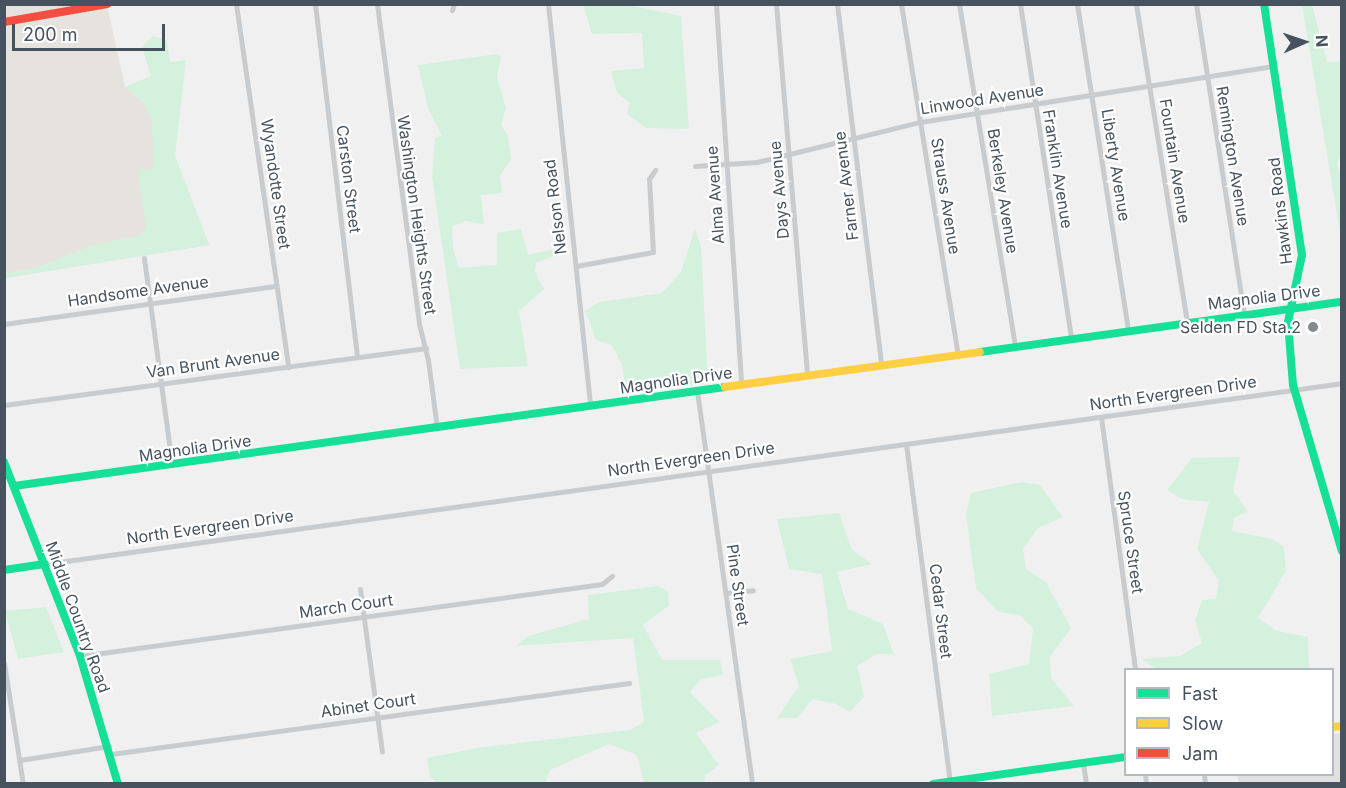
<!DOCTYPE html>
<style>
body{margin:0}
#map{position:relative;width:1346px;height:788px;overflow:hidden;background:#f1f0f0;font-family:Inter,sans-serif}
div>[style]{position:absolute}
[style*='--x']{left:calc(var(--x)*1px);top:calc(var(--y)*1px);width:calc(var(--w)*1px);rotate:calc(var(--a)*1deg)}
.commercial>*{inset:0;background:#e6e3de}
.education>*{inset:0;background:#e2e1e2}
.green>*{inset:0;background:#d4f1de}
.street>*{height:5px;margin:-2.5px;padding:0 2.5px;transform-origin:2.5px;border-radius:2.5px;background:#c9cccf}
.fast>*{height:8px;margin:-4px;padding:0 4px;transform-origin:4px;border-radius:4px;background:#16e098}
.slow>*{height:8px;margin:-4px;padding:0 4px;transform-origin:4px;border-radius:4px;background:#ffcf43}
.jam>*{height:8px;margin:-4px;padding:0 4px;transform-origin:4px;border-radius:4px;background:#f24e42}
.dots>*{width:16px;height:16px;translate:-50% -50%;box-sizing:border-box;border:3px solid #fff;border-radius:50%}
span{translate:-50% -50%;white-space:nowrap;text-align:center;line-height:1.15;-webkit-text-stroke:4.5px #fff;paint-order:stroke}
.street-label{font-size:16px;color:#46535e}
.poi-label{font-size:16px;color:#46535e}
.right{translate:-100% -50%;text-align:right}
.frame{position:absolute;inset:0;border:6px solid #46535e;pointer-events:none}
.legend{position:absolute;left:1124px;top:668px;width:210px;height:108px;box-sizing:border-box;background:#fff;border:2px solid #b5babf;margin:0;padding:8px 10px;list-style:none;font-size:18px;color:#46535e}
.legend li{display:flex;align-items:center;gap:12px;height:30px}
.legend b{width:30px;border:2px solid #b5babf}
.north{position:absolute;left:1274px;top:12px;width:60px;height:60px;-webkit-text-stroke:4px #fff;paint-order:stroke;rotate:87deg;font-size:16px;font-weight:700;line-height:24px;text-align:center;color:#46535e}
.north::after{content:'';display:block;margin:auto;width:21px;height:27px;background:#46535e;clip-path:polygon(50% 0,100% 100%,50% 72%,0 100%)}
.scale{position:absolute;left:12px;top:24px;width:153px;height:27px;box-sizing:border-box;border:3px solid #46535e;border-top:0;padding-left:8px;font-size:18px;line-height:21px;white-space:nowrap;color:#46535e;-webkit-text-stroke:4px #fff;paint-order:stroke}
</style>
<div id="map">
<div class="commercial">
<i style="clip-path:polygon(5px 5px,107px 5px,125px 87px,160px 82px,175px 156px,209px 245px,5px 278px)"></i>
</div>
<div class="education">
<i style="clip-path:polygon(1341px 733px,1341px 783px,1239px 783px,1237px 775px,1332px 774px,1333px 734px)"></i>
</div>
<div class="green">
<i style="clip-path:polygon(583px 5px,629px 5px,681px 16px,689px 129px,646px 128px,627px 114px,630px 103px,617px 93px,611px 71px,644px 68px,642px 33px,592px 34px)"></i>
<i style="clip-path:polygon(1302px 5px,1312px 5px,1327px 62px,1341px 61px,1341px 153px,1337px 163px,1341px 179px,1341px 239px)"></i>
<i style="clip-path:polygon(152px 36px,167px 40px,170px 62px,186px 60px,175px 156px,209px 245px,5px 278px,5px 274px,38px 267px,91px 246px,141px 235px,146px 227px,138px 173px,139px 168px,150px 171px,154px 165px,152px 122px,143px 102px,125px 87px,151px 76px,142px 47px)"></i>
<i style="clip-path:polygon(497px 54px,501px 56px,497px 77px,506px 108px,501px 125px,508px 136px,511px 159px,500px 176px,502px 193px,481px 195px,484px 224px,465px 221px,452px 227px,453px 248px,459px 268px,497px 265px,497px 233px,521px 229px,528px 255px,563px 247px,564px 252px,536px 263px,535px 272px,544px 289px,519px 311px,528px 366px,460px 369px,432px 176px,435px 138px,442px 136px,428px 108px,418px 65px)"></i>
<i style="clip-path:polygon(695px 229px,701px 245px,708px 384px,626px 391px,622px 365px,612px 345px,596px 340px,585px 311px,599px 302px,662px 293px,681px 272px)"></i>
<i style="clip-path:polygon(1240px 457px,1233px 491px,1248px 511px,1234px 518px,1232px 531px,1272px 539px,1284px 547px,1286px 571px,1258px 618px,1277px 631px,1308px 637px,1309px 669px,1156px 669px,1142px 659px,1180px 656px,1202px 643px,1195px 620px,1202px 600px,1216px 599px,1219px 581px,1197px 549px,1209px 502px,1182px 499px,1167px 490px,1192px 458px)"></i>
<i style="clip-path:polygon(1022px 482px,1040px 485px,1063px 517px,1038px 528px,1023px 549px,1026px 569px,1046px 582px,1071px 628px,1050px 657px,1051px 678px,1074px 706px,992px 716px,989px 674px,1029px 664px,1033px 629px,1021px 616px,997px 611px,976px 588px,966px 515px,971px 493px)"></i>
<i style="clip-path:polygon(839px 513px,852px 550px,872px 564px,837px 572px,848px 609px,883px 624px,894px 654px,877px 654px,857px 666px,864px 697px,850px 712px,836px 704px,813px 699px,797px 718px,777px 718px,799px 686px,790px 659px,832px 651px,822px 574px,789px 569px,777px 519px)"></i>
<i style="clip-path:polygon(657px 586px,668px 591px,669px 605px,643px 625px,662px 660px,720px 660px,723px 675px,701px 679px,690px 692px,719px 722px,696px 733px,719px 765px,705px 776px,704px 783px,644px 783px,637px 755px,609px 744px,550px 770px,545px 783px,441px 784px,430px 778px,427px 758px,477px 748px,630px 730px,644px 722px,633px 638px,516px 646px,528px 636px,589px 619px,588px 595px)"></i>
<i style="clip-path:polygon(46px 607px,64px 652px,18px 659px,5px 611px)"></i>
</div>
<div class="street">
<i style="--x:236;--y:4;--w:367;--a:81.8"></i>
<i style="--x:315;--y:4;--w:354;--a:83.2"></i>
<i style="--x:377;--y:4;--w:323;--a:82.5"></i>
<i style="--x:419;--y:324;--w:37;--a:76"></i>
<i style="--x:428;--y:360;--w:69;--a:82.5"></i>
<i style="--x:548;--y:4;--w:404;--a:84"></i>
<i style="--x:716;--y:4;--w:382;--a:86.2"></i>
<i style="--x:776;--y:4;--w:371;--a:85.2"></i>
<i style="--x:837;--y:4;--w:363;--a:83"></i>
<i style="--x:901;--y:4;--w:357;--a:80.8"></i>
<i style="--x:959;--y:4;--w:348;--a:80.7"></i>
<i style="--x:1020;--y:4;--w:338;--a:81.3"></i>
<i style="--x:1077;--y:4;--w:329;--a:81.1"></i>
<i style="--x:1136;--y:4;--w:321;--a:80.9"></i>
<i style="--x:1196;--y:4;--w:313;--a:81.2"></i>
<i style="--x:452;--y:10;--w:6;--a:-72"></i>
<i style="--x:695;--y:166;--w:62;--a:-3.7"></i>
<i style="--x:757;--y:162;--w:168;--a:-13.8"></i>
<i style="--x:920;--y:122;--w:359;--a:-9"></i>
<i style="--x:144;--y:258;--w:209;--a:82.3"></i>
<i style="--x:576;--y:266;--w:78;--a:-10.3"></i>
<i style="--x:653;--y:252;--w:73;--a:-93.1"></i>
<i style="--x:649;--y:179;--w:11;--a:-56"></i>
<i style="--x:4;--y:324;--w:275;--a:-8"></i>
<i style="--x:697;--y:391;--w:397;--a:82"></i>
<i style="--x:4;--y:405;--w:426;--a:-7.7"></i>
<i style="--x:1101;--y:417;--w:255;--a:82.3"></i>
<i style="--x:906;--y:444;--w:341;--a:82.6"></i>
<i style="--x:45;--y:564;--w:1310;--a:-7.94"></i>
<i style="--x:360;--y:589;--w:164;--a:82.3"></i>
<i style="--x:726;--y:593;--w:27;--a:-6"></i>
<i style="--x:80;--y:656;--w:527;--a:-7.85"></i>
<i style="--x:602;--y:584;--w:13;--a:-39"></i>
<i style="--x:4;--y:663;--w:122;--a:81.1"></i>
<i style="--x:111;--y:754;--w:523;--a:-7.8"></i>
<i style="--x:20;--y:760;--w:90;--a:-8.9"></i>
<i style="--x:1083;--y:764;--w:20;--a:81"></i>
<i style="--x:1145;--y:774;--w:10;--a:84"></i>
<i style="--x:1204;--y:774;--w:10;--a:84"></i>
</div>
<div class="fast">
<i style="--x:1264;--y:4;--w:254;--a:81.4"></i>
<i style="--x:1302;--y:255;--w:68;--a:101.8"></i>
<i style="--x:1288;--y:322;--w:63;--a:85.5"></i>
<i style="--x:1293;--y:385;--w:173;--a:73.6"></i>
<i style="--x:980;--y:352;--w:365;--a:-7.9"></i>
<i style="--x:4;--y:462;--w:208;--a:68.6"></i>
<i style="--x:80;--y:656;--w:134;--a:73.5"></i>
<i style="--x:14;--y:486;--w:718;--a:-7.93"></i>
<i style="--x:4;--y:570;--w:41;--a:-8.3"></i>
<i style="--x:933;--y:784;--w:195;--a:-8"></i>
</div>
<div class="slow">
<i style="--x:725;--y:387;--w:257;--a:-7.8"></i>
<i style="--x:1332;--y:727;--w:10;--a:-6"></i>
</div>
<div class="jam">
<i style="--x:4;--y:22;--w:105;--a:-9.9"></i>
</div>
<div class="dots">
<i style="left:1313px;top:327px;background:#828a91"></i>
</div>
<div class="street-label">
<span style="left:982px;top:99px;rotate:-9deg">Linwood Avenue</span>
<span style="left:1233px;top:156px;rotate:81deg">Remington Avenue</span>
<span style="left:1175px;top:161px;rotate:81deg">Fountain Avenue</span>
<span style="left:1116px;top:165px;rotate:81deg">Liberty Avenue</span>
<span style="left:1058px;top:169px;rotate:81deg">Franklin Avenue</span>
<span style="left:349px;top:179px;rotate:83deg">Carston Street</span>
<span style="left:276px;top:184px;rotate:82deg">Wyandotte Street</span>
<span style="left:846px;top:186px;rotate:-97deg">Farner Avenue</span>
<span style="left:779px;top:190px;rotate:-95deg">Days Avenue</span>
<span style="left:1003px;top:191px;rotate:81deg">Berkeley Avenue</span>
<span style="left:715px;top:195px;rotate:-94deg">Alma Avenue</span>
<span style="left:946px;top:196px;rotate:81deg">Strauss Avenue</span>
<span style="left:555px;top:207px;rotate:-97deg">Nelson Road</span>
<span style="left:1280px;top:211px;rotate:-97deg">Hawkins Road</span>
<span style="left:417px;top:215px;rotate:82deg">Washington Heights Street</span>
<span style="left:138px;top:291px;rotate:-8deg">Handsome Avenue</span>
<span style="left:1264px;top:297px;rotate:-7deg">Magnolia Drive</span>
<span style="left:213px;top:363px;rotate:-8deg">Van Brunt Avenue</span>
<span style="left:676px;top:380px;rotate:-8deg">Magnolia Drive</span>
<span style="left:1173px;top:393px;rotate:-8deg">North Evergreen Drive</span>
<span style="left:195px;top:448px;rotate:-8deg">Magnolia Drive</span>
<span style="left:691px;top:459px;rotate:-8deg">North Evergreen Drive</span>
<span style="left:210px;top:527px;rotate:-8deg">North Evergreen Drive</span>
<span style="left:1131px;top:542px;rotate:82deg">Spruce Street</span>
<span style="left:738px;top:585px;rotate:82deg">Pine Street</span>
<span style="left:346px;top:606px;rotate:-8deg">March Court</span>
<span style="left:941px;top:611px;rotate:83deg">Cedar Street</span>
<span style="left:78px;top:617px;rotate:70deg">Middle Country Road</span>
<span style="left:368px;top:705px;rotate:-8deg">Abinet Court</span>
</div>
<div class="poi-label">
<span class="right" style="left:1301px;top:327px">Selden FD Sta.2</span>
</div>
<div class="frame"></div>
<ul class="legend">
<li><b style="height:8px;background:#16e098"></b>Fast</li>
<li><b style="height:8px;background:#ffcf43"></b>Slow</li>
<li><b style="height:8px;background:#f24e42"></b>Jam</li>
</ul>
<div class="north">N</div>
<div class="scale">200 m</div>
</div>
